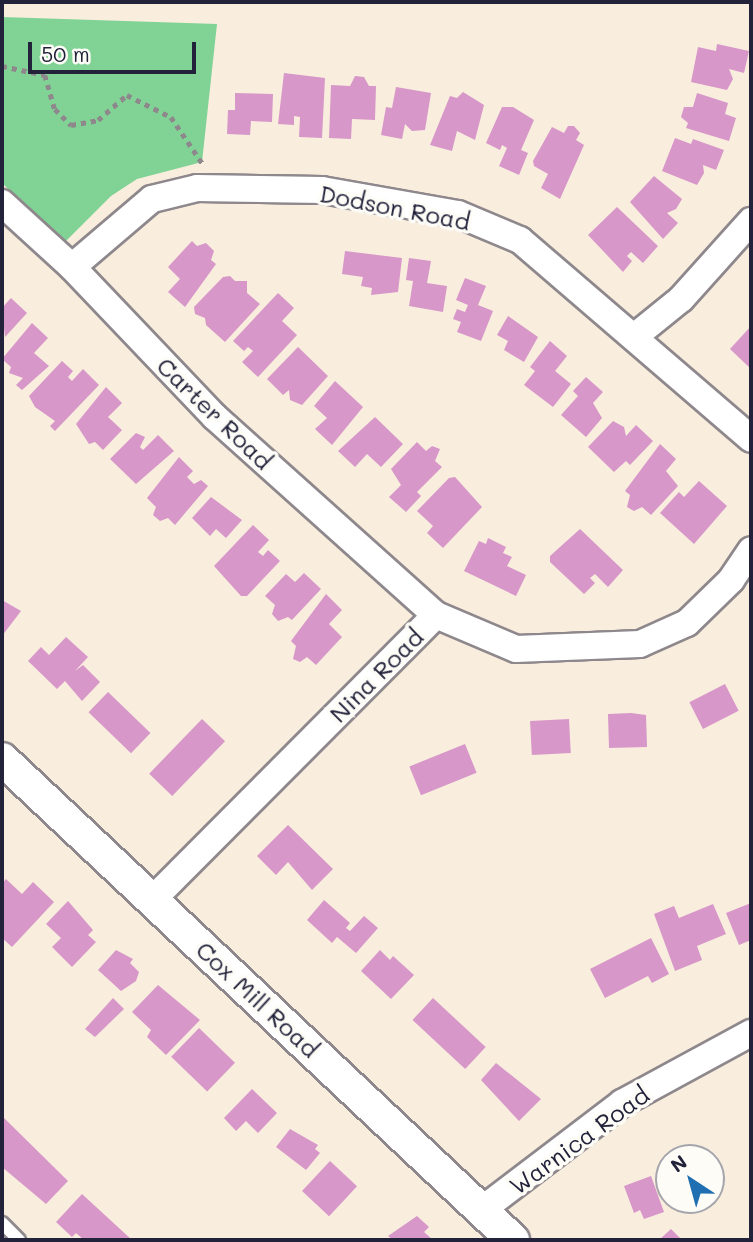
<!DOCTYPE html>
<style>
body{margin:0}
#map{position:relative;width:753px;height:1242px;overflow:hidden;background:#f9edde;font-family:Mali,sans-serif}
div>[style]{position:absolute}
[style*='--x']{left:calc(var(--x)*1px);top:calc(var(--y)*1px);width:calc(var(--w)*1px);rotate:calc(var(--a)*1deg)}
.green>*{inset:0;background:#80d394}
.building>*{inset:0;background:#d797c9;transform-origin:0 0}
.path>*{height:4.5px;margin-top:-2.25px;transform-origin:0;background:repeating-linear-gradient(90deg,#8e888c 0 5px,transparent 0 10px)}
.roads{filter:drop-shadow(2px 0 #8e888c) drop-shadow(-2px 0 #8e888c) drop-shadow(0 2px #8e888c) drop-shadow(0 -2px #8e888c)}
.service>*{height:12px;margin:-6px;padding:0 6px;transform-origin:6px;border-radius:6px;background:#fff}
.minor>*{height:26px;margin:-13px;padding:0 13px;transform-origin:13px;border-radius:13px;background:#fff}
.tertiary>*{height:32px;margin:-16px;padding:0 16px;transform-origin:16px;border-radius:16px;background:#fff}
span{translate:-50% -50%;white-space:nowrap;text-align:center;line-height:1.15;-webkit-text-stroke:7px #fdfcf7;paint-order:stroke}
.street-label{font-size:24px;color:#22223b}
.frame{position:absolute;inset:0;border:4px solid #22223b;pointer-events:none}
.north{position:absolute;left:655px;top:1144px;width:70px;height:70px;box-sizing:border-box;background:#fdfcf7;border:2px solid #a5a5ac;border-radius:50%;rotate:324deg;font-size:19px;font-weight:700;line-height:28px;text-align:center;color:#22223b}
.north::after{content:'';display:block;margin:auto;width:24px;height:32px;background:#1f6fb2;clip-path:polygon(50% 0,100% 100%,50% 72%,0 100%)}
.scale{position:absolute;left:28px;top:42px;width:168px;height:32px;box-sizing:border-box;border:4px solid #22223b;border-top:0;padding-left:9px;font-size:21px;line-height:24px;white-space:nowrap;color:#22223b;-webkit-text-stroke:5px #fdfcf7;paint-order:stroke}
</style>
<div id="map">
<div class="green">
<i style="clip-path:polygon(2px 17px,217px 24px,202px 162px,137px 179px,111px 196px,64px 243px,2px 183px)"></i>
</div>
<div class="building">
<i style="clip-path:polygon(717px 44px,749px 51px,744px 73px,729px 69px,733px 79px,727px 90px,691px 82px,698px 47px,716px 51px)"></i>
<i style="clip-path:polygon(284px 73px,325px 78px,322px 138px,299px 137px,300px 117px,294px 116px,294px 125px,278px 124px)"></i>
<i style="clip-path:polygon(355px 76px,364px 77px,369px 86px,376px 86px,375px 120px,352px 119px,351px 139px,329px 138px,331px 85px,350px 86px)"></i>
<i style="clip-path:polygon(396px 87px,431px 93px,425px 130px,412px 131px,405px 124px,402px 139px,381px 135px,386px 107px,392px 108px)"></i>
<i style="clip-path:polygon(463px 92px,484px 105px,475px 140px,457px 131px,452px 151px,430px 145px,450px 96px,457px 98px)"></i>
<i style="clip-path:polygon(235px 93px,273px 94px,272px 122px,251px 121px,250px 135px,227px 134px,228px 110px,235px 110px)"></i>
<i style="clip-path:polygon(697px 93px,728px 103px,725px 114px,736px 118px,729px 141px,686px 128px,688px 123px,681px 117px,684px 107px,693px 107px)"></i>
<i style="clip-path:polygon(502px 107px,513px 107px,534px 120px,521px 150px,528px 153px,519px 175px,499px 166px,507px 148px,502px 145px,500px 150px,486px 143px)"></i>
<i style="clip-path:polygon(568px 126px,574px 126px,580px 133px,576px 140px,584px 145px,560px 199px,541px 188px,548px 174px,534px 166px,533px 161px,552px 127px,564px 133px)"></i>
<i style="clip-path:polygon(675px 138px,691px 144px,693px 139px,724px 150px,716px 170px,703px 165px,704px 173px,697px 185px,662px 171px)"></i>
<i style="clip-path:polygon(654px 176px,682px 199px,676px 209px,667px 213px,678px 223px,663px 239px,630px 202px)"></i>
<i style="clip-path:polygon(617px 207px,658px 246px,643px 263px,631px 252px,627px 256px,632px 261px,623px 272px,588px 235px)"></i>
<i style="clip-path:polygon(192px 241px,197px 246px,206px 243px,214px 251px,211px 260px,216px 264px,185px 307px,168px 292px,180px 279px,168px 267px)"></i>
<i style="clip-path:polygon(345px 251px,402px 258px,398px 292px,371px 295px,372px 288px,361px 286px,363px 277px,342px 274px)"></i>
<i style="clip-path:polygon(409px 258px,431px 261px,427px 283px,447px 286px,443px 312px,409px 306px,413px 281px,406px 280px)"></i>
<i style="clip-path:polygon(230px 276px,235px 281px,247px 281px,247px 293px,260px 304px,225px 342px,206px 325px,205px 318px,195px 314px,194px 307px,223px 277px)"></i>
<i style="clip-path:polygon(465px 278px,486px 286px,478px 305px,493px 311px,481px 341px,457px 332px,461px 322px,453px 319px,457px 309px,465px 312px,468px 305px,456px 300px)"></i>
<i style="clip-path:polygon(278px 293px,294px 308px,282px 321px,297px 335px,258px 377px,242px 362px,253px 351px,248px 347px,244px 351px,233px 341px)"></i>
<i style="clip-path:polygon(11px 298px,27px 313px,5px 337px,2px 308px)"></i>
<i style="clip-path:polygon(508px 316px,538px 337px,524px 362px,504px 350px,508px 341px,497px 335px)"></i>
<i style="clip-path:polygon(32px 323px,48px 338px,34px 353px,49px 366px,22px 390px,16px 385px,23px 378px,9px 373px,11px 367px,2px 359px)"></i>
<i style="clip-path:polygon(751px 326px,751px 369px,730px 349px)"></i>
<i style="clip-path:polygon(550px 341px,567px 356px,555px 371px,571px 384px,553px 407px,524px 385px,535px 371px,530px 367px)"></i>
<i style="clip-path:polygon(298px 347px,328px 376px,302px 405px,290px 400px,289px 390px,283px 395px,267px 379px)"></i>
<i style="clip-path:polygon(62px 361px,73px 371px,68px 377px,72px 381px,83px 369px,99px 385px,55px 431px,50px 426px,55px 421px,35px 407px,29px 396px)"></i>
<i style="clip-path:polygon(586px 377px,603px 392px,593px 403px,602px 418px,586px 437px,561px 415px,578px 396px,573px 391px)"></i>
<i style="clip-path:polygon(335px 381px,363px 407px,332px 445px,315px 429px,327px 418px,314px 406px)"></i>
<i style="clip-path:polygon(106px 387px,122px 403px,108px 417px,122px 430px,103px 450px,95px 442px,89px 444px,76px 424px)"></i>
<i style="clip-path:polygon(375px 417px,403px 444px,381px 467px,367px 454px,355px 467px,338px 451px)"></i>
<i style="clip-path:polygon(613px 421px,624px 427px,626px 436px,636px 425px,653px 441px,630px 465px,626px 461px,614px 472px,588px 447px)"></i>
<i style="clip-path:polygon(136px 433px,145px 437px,140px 447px,143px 450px,158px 435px,174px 451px,136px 484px,110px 459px)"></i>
<i style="clip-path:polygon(417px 442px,426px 451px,432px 446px,440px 449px,435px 461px,442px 467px,417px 492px,421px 496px,406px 512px,389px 497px,401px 485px,391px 469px)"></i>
<i style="clip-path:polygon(660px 444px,676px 459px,666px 471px,678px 486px,651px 515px,642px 507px,634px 511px,627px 507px,630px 495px,625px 491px)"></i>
<i style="clip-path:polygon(179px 457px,193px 471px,187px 477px,194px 484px,201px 480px,208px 486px,175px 525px,168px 518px,160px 521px,153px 515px,156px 507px,147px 498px)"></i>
<i style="clip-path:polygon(455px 477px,482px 507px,443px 548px,427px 533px,433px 526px,417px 511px,449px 478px)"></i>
<i style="clip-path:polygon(699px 481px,727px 506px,694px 544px,660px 513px,679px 492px,684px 497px)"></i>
<i style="clip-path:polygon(211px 497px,242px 520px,226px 538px,216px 529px,210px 536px,192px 518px)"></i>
<i style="clip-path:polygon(253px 525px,269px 540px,258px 552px,263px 556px,268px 550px,280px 561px,247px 596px,241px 596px,214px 566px)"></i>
<i style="clip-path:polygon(580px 529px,623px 570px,608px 587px,595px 574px,590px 578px,595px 583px,584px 594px,550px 562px,550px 556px)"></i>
<i style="clip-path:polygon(488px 538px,506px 547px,503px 553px,512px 557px,507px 566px,526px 575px,516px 596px,464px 571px,479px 541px,486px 544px)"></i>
<i style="clip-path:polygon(304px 573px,321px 589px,292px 620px,288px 617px,278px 621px,272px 614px,275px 605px,265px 596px,286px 574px,295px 582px)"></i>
<i style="clip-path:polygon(326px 594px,342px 610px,329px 624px,342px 637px,316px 665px,307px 657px,300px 662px,293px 659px,296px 646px,291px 641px)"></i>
<i style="clip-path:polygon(2px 600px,21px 611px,2px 636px)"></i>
<i style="clip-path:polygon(66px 637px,88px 657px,75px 671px,83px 665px,100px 682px,82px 701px,65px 681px,57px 689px,28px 661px,41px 647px,49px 655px)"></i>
<i style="left:725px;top:684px;width:30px;height:40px;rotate:63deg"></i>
<i style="left:108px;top:692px;width:59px;height:28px;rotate:44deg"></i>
<i style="clip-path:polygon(631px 713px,646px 715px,647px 747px,609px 748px,608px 714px)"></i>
<i style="left:202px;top:719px;width:32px;height:76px;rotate:44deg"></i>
<i style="left:569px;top:719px;width:34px;height:39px;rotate:87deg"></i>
<i style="left:465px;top:744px;width:31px;height:60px;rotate:68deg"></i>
<i style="clip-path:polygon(288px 825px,333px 869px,312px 890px,288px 862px,276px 875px,257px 856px)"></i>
<i style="clip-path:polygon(6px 879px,22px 894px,33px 882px,54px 902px,12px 947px,2px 938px,2px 884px)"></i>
<i style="clip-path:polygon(324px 900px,350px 923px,346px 928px,350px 931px,364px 916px,378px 928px,356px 953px,337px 937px,332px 943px,307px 920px)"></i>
<i style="clip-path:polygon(68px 901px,93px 930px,88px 935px,96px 942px,72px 967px,52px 947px,61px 938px,46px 924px)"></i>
<i style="clip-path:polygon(751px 903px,751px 940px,739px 945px,726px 913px)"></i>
<i style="clip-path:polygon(713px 904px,726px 934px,697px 946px,702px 960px,675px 971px,654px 914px,674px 906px,679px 918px)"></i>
<i style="clip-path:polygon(651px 938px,669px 974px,652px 983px,648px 976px,605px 998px,590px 969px)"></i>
<i style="clip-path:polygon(116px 950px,133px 959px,130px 963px,139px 972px,136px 981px,121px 991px,98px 970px)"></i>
<i style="clip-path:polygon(380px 950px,390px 960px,393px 956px,414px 975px,391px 999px,361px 971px)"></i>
<i style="clip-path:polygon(158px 985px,200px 1020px,166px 1055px,147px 1037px,151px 1030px,132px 1012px)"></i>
<i style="clip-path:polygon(113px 998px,124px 1009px,95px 1037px,85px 1029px)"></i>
<i style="left:433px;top:998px;width:72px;height:30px;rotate:43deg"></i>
<i style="left:199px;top:1028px;width:50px;height:40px;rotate:44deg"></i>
<i style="clip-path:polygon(496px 1063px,541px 1099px,519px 1121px,481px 1080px)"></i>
<i style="clip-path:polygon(252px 1089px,277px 1113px,258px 1133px,246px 1121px,236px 1131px,224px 1118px)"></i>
<i style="clip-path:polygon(2px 1116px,68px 1181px,46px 1204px,2px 1167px)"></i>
<i style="clip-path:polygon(290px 1129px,318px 1145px,315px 1149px,320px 1153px,306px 1170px,276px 1147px)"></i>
<i style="left:330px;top:1161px;width:37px;height:41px;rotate:43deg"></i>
<i style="clip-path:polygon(651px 1176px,664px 1212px,644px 1219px,640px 1210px,634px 1213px,624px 1186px)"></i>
<i style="clip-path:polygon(82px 1194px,132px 1240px,84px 1240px,76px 1233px,72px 1237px,56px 1222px)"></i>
<i style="clip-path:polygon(417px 1216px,429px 1227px,424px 1232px,433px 1240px,393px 1240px,388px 1236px)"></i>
<i style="clip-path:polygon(671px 1229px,682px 1240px,659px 1240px)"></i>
</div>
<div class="path">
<i style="--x:2;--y:66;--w:44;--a:11.8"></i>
<i style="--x:45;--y:75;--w:35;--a:74"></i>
<i style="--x:55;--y:109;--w:23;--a:45"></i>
<i style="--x:71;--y:125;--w:27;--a:-10"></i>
<i style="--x:98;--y:120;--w:38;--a:-41"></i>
<i style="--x:127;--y:95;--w:49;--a:26.6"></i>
<i style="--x:171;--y:117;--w:57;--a:55.8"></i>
</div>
<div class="roads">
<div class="service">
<i style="--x:2;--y:1223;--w:24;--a:45"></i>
</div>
<div class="minor">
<i style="--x:2;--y:203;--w:95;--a:42.4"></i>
<i style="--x:72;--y:267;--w:207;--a:46.4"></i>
<i style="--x:215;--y:417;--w:297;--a:41.9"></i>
<i style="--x:436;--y:615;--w:87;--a:23"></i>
<i style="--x:516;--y:649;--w:124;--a:-2.3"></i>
<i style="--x:640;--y:644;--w:51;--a:-24.1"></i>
<i style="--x:687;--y:623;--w:62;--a:-44.3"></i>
<i style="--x:731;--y:580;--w:36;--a:-56"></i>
<i style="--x:72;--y:267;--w:105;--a:-40.4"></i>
<i style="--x:152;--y:199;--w:46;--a:-13.7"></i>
<i style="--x:197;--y:188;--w:125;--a:0.9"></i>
<i style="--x:322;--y:190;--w:138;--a:10"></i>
<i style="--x:458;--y:214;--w:67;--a:22.8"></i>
<i style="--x:520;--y:240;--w:305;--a:40.7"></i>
<i style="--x:634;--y:337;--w:60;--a:-39"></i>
<i style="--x:681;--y:299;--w:105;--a:-48.1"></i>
<i style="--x:152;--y:900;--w:402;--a:-45.1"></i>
<i style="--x:483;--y:1209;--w:175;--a:-37.3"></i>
<i style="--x:622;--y:1103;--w:147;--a:-28.5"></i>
</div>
<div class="tertiary">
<i style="--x:2;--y:759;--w:702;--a:43.27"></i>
</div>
</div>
<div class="street-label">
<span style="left:395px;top:207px;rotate:11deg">Dodson Road</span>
<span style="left:215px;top:413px;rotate:44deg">Carter Road</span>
<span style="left:376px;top:675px;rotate:-45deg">Nina Road</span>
<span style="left:258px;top:999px;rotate:43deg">Cox Mill Road</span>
<span style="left:579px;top:1140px;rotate:-36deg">Warnica Road</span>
</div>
<div class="frame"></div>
<div class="north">N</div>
<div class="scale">50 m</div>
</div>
